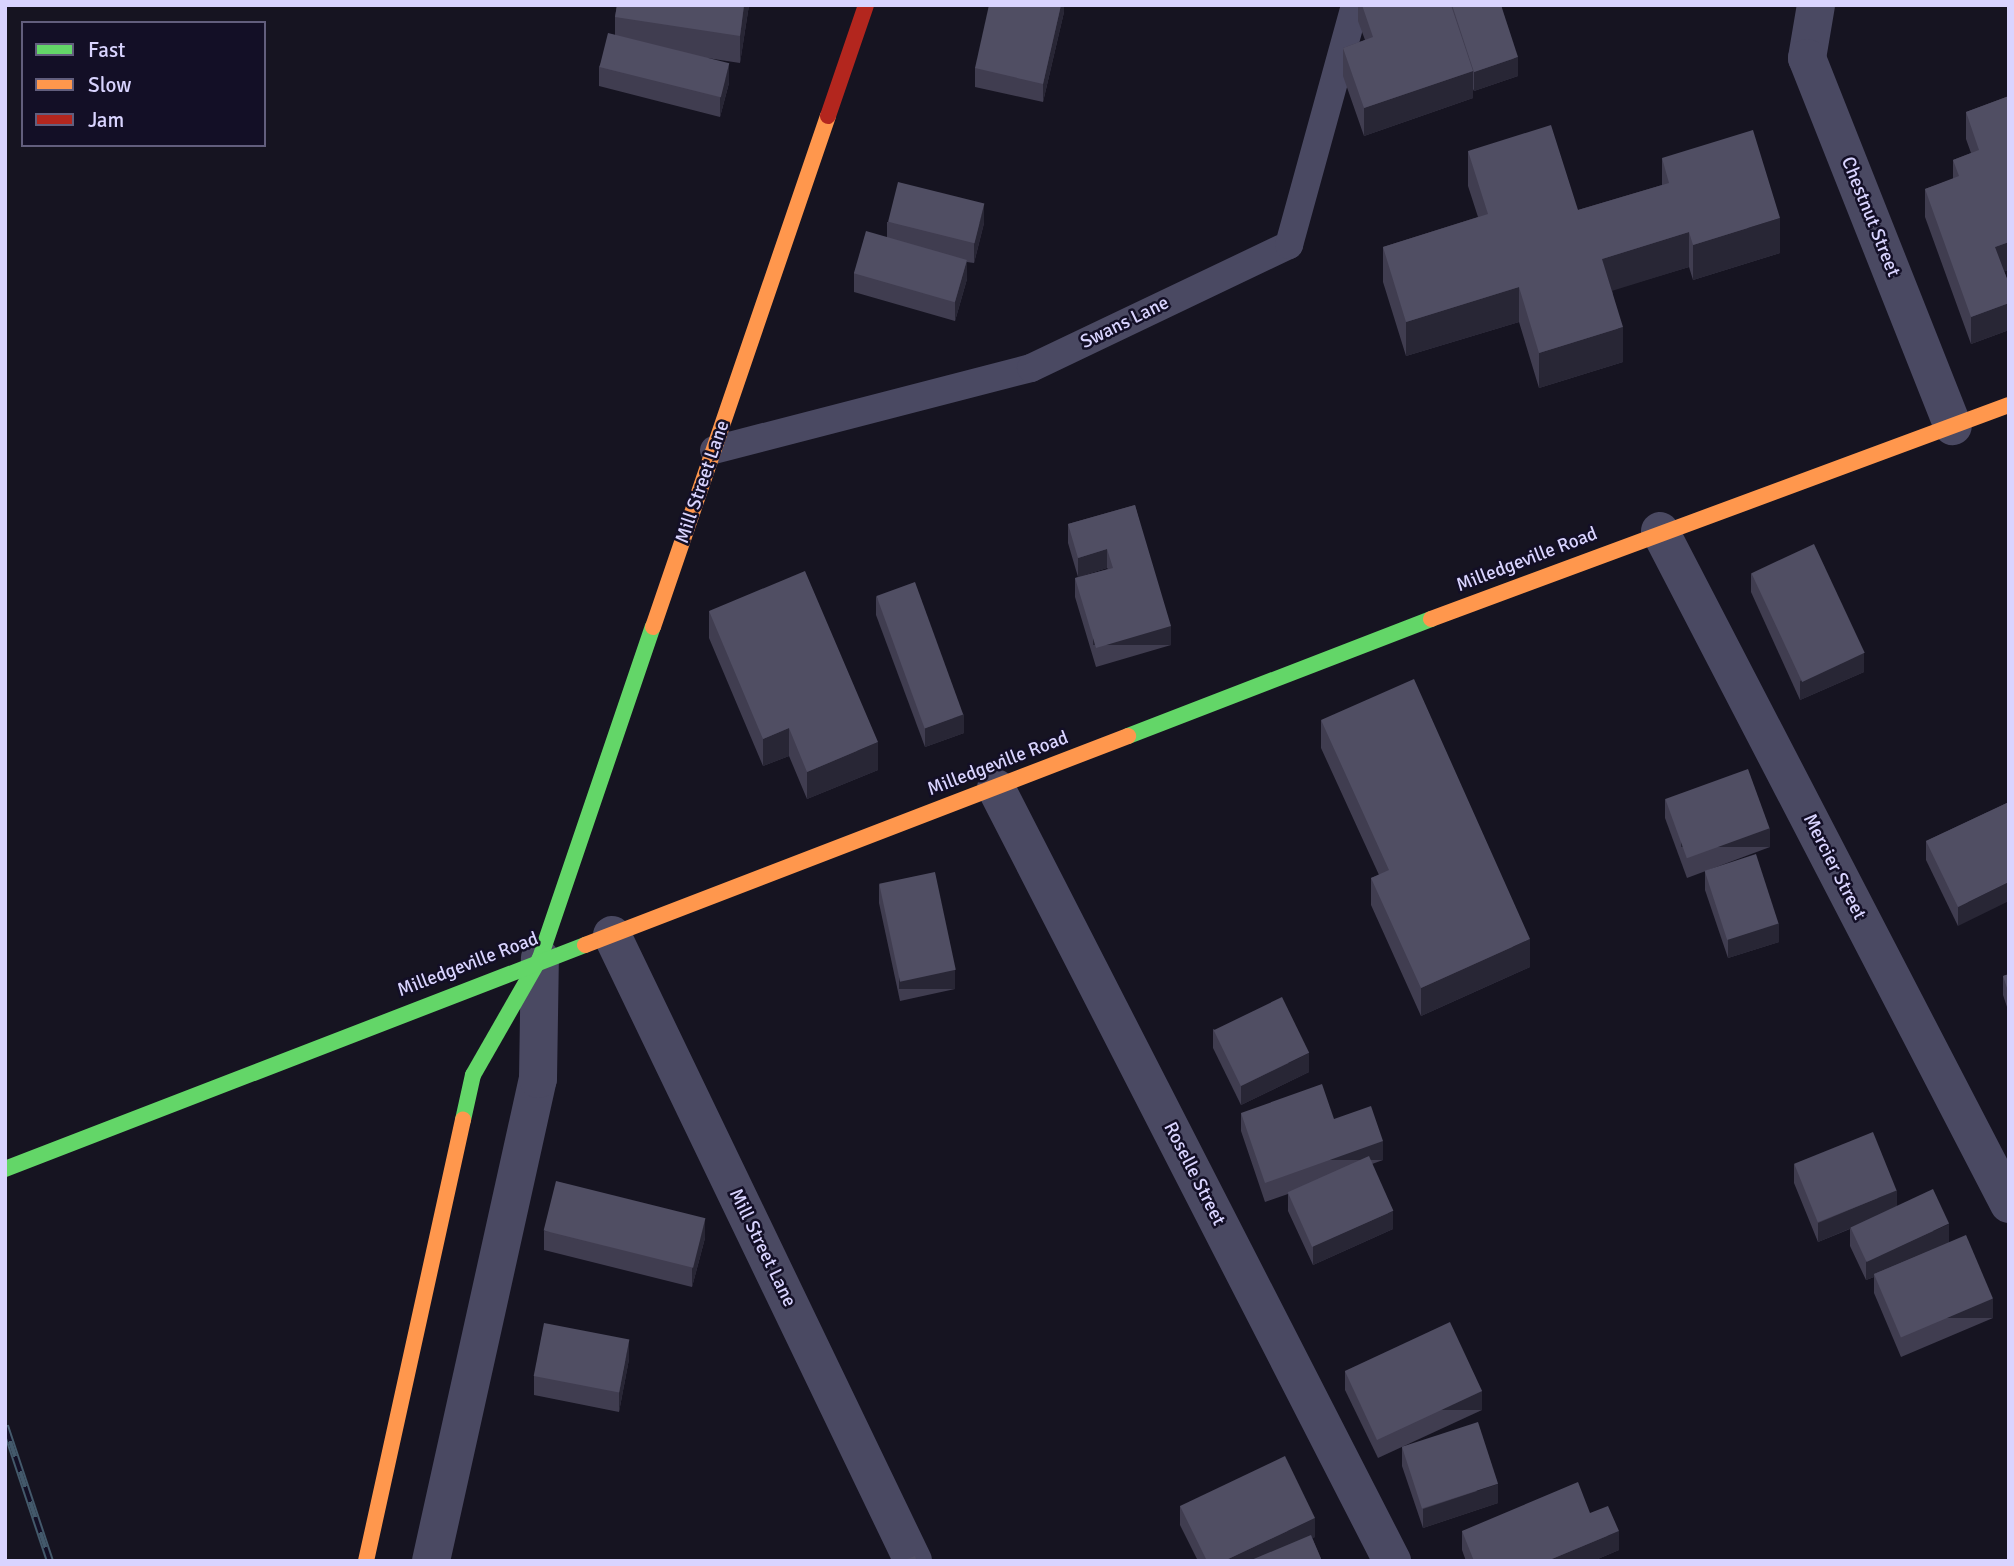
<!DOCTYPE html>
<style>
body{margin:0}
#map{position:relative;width:2014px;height:1566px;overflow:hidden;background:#161421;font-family:Signika,sans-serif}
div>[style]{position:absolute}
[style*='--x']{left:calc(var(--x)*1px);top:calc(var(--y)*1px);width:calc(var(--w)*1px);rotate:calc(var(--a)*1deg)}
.lane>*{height:28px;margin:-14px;padding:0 14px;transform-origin:14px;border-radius:14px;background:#4a4962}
.street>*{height:38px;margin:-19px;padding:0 19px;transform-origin:19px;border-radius:19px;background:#4a4962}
.fast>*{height:16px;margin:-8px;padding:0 8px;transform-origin:8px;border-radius:8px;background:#63d668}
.slow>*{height:16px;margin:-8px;padding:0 8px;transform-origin:8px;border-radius:8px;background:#ff974d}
.jam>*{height:16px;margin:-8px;padding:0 8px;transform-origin:8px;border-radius:8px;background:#b3261e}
.rail>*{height:8px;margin-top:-4px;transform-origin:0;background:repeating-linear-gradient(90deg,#130f26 0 16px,#43596b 0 32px);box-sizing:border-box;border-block:2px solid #43596b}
.wall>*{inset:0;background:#403d50}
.shaded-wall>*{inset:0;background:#282635;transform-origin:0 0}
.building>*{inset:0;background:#504e63;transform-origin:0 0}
span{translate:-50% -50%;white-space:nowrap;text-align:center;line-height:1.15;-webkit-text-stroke:5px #130f26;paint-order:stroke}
.street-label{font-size:19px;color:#d9d4ff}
.frame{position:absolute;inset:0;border:7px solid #d9d4ff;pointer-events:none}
.legend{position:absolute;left:21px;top:21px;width:245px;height:126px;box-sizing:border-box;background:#130f26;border:2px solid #625e7d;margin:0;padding:9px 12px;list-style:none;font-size:21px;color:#d9d4ff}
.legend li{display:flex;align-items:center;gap:14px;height:35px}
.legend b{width:35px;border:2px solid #625e7d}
</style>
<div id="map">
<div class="lane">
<i style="--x:714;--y:450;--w:327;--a:-14.5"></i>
<i style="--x:1031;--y:368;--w:286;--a:-25.5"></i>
<i style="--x:1289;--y:245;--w:249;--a:-74.6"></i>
</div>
<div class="street">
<i style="--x:1816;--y:5;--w:54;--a:99.6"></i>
<i style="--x:1807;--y:58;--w:396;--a:68.4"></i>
<i style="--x:1660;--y:531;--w:758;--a:62.59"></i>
<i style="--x:996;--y:788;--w:869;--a:62.87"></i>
<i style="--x:612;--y:935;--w:695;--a:64.32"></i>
<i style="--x:431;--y:1561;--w:494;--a:-77.5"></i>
<i style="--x:538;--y:1079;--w:121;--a:-89.1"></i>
</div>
<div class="fast">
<i style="--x:1128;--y:736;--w:325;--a:-21.1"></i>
<i style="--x:463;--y:1120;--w:46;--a:-77.5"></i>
<i style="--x:473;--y:1075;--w:135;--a:-60.2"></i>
<i style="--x:540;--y:958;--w:350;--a:-71.2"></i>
<i style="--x:5;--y:1169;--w:622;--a:-21.12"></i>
</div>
<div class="slow">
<i style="--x:1431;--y:619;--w:616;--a:-20.32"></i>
<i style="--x:653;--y:627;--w:540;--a:-71.1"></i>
<i style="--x:585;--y:945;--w:582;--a:-21.05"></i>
<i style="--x:366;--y:1561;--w:452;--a:-77.6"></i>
</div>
<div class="jam">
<i style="--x:828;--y:116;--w:117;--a:-71.1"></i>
</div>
<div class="rail">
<i style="--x:5;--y:1426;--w:142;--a:71.6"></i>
</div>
<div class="wall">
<i style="clip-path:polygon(617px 5px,749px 5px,740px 63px,707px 58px,729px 83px,720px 117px,599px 86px,599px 67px,615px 35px,615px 17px)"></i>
<i style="clip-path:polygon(1064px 5px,1064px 12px,1043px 102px,975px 87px,975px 68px)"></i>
<i style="clip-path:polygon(1358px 5px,1501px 5px,1518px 76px,1474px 91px,1473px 89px,1473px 98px,1364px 136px,1343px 76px,1343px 48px,1365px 40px,1358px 21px)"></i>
<i style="clip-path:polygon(2009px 96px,2009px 270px,2004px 271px,2009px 284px,2009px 330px,1971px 344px,1925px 217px,1925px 189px,1953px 179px,1953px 160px,1971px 153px,1966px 139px,1966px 112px)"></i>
<i style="clip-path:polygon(1468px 151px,1578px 210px,1662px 185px,1662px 158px,1780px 253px,1693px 280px,1689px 267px,1612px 290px,1623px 362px,1539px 388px,1519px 322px,1406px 356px,1383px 282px,1383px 247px,1478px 217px,1468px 186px)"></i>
<i style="clip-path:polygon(887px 222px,984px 223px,974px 263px,967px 262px,967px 279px,955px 321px,854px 292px,854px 273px,887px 237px)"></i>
<i style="clip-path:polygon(1135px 505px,1171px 645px,1096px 667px,1075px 597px,1075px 578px,1108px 569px,1107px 568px,1078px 577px,1068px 543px,1068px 524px)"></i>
<i style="clip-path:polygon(1751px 573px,1864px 672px,1800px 700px,1751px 592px)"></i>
<i style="clip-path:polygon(876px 596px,964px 733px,925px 747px,876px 615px)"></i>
<i style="clip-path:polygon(709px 611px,878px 770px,807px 799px,789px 756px,763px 766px,709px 638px)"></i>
<i style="clip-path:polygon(1321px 720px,1530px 967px,1421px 1016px,1371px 905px,1371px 878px,1379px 875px,1321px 748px)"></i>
<i style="clip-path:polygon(1665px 799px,1770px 847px,1687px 878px,1665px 818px)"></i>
<i style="clip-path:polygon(2009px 802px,1958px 926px,1926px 860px,1926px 841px)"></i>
<i style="clip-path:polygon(1705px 871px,1779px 942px,1728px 958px,1705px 890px)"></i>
<i style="clip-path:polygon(879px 884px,955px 989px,900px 1001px,879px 903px)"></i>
<i style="clip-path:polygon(2009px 974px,2009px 1013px,2003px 995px,2003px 976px)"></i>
<i style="clip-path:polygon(1213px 1029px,1309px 1072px,1241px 1105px,1213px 1048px)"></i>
<i style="clip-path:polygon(1241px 1113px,1334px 1119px,1383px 1160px,1372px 1164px,1393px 1229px,1313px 1265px,1288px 1211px,1288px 1194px,1265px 1202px,1241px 1131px)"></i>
<i style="clip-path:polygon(1794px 1164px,1897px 1206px,1949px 1242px,1993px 1318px,1901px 1357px,1874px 1293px,1874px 1277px,1866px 1280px,1850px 1246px,1850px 1229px,1818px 1242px,1794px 1183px)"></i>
<i style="clip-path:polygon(544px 1231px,705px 1238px,692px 1287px,544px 1250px)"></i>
<i style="clip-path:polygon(629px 1359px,619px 1412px,534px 1395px,534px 1376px)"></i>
<i style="clip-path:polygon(1345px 1371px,1482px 1410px,1378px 1458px,1345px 1390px)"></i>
<i style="clip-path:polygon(1402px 1447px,1498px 1503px,1423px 1528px,1402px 1466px)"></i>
<i style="clip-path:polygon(1180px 1506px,1315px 1537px,1312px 1538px,1322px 1561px,1198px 1561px,1180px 1525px)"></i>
<i style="clip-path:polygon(1590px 1513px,1619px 1550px,1593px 1561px,1466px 1561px,1462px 1550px,1462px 1531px)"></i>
</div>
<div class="shaded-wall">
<i style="clip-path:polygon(744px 5px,749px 5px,740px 63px,740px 36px)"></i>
<i style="clip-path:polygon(1061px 5px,1064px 5px,1064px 12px,1043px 102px,1043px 84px)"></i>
<i style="clip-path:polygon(1518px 57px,1518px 76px,1474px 91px,1474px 72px)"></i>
<i style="clip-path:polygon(729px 64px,729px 83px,720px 117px,720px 98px)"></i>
<i style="clip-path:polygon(1473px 71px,1473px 98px,1364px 136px,1364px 108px)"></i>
<i style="clip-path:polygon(984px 204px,984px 223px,974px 263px,974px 244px)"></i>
<i style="clip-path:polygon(1780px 218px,1780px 253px,1693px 280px,1693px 245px)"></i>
<i style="clip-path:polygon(1689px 232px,1689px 267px,1602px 294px,1602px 259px)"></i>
<i style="clip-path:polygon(2009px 242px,2009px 270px,1995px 275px,1995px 247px)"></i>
<i style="clip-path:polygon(967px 260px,967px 279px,955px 321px,955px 302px)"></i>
<i style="clip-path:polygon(1519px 287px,1519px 322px,1406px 356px,1406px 322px)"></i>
<i style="clip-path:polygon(2009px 303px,2009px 330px,1971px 344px,1971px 317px)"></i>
<i style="clip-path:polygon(1623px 327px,1623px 362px,1539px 388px,1539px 353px)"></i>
<i style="clip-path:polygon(1107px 549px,1107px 568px,1078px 577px,1078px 558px)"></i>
<i style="left:1171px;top:626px;width:19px;height:78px;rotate:90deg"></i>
<i style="clip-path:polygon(1864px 653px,1864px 672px,1800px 700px,1800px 681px)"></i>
<i style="clip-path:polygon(964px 714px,964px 733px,925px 747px,925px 728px)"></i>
<i style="clip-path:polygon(789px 728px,789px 756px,763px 766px,763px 739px)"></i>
<i style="clip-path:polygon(878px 742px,878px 770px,807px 799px,807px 772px)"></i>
<i style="left:1770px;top:828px;width:19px;height:89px;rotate:90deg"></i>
<i style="clip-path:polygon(2009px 882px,2009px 901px,1958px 926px,1958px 907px)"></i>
<i style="clip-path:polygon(1779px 923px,1779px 942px,1728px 958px,1728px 939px)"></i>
<i style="clip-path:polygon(1530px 939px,1530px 967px,1421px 1016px,1421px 988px)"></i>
<i style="left:955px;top:970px;width:19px;height:56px;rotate:90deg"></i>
<i style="clip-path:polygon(1309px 1053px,1309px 1072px,1241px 1105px,1241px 1086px)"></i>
<i style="left:1383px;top:1141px;width:19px;height:125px;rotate:90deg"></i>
<i style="clip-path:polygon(1897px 1190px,1897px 1209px,1818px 1242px,1818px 1223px)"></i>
<i style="clip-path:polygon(1393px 1211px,1393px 1229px,1313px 1265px,1313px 1246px)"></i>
<i style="clip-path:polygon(705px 1219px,705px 1238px,692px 1287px,692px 1269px)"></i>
<i style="clip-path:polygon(1949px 1224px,1949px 1243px,1874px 1274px,1874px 1277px,1866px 1280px,1866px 1261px)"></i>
<i style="left:1993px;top:1299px;width:19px;height:100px;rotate:90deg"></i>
<i style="clip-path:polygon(629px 1340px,629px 1359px,619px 1412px,619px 1393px)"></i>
<i style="left:1482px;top:1391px;width:19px;height:115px;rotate:90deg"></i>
<i style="clip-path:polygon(1498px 1484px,1498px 1503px,1423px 1528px,1423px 1509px)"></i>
<i style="clip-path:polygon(1315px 1518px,1315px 1537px,1264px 1561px,1224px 1561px)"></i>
<i style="clip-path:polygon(1619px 1531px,1619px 1550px,1593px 1561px,1547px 1561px)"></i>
</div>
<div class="building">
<i style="clip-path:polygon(617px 5px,744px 5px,740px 36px,615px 17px)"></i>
<i style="clip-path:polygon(989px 5px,1061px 5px,1043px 84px,975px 68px)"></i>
<i style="clip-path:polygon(1362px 5px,1451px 5px,1473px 71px,1364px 108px,1343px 48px,1373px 37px)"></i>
<i style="clip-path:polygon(1452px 5px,1501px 5px,1518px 57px,1474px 72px)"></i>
<i style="left:608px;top:33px;width:125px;height:35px;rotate:14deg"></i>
<i style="clip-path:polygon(2009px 96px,2009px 242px,1995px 247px,2009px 284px,2009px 303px,1971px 317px,1925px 189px,1959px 176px,1953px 160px,1979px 150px,1966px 112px)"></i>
<i style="clip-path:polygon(1551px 125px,1578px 210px,1669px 183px,1662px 158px,1753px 130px,1780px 218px,1693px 245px,1689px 232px,1602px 259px,1623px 327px,1539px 353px,1519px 287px,1406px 322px,1383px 247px,1488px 214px,1468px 151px)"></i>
<i style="left:898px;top:182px;width:89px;height:41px;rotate:14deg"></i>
<i style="left:866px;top:231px;width:105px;height:44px;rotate:16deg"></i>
<i style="clip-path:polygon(1135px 505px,1171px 626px,1096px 648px,1075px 578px,1113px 568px,1107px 549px,1078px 558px,1068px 524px)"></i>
<i style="left:1814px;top:544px;width:120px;height:69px;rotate:65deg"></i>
<i style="clip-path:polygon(805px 571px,878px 742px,807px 772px,789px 728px,763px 739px,709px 611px)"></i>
<i style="left:915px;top:582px;width:141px;height:41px;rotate:70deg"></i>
<i style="clip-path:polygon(1414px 679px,1530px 939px,1421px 988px,1371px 878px,1389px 870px,1321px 720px)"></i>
<i style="left:1748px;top:769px;width:63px;height:88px;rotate:70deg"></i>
<i style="clip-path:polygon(2009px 802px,2009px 882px,1958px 907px,1926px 841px)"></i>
<i style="left:1756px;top:854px;width:73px;height:54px;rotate:72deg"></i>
<i style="left:935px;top:872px;width:100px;height:57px;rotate:78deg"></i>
<i style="clip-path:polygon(2009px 974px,2009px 994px,2003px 976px)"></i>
<i style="left:1282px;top:997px;width:62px;height:76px;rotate:64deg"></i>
<i style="clip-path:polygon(1322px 1084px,1334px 1119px,1371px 1106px,1383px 1141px,1265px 1183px,1241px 1113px)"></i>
<i style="left:1873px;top:1132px;width:63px;height:85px;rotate:68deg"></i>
<i style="left:1369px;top:1156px;width:60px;height:89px;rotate:66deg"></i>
<i style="left:556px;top:1181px;width:154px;height:51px;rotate:14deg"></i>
<i style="left:1933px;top:1189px;width:38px;height:91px;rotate:65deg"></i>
<i style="left:1966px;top:1235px;width:69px;height:100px;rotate:67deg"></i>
<i style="left:1450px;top:1322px;width:76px;height:116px;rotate:65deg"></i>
<i style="left:544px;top:1323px;width:87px;height:54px;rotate:11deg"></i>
<i style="left:1478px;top:1422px;width:65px;height:80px;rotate:72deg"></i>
<i style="clip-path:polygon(1285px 1456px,1315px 1518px,1224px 1561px,1207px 1561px,1180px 1506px)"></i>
<i style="clip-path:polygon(1578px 1482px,1590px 1513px,1608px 1506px,1619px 1531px,1547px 1561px,1474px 1561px,1462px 1531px)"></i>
<i style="clip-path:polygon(1311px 1535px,1322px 1561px,1249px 1561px)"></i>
<i style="clip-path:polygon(915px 1556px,917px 1561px,902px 1561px)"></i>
</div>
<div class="street-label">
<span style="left:1870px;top:217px;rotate:68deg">Chestnut Street</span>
<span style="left:1125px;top:323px;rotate:-26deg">Swans Lane</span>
<span style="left:703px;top:482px;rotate:-71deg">Mill Street Lane</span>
<span style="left:1527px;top:560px;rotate:-21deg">Milledgeville Road</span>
<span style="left:998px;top:764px;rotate:-21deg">Milledgeville Road</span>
<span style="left:1834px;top:867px;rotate:63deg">Mercier Street</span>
<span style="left:468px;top:965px;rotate:-21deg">Milledgeville Road</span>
<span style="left:1194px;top:1174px;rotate:63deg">Roselle Street</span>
<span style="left:762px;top:1248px;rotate:64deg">Mill Street Lane</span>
</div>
<div class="frame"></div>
<ul class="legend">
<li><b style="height:9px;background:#63d668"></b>Fast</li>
<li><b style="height:9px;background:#ff974d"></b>Slow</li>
<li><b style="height:9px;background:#b3261e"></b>Jam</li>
</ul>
</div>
